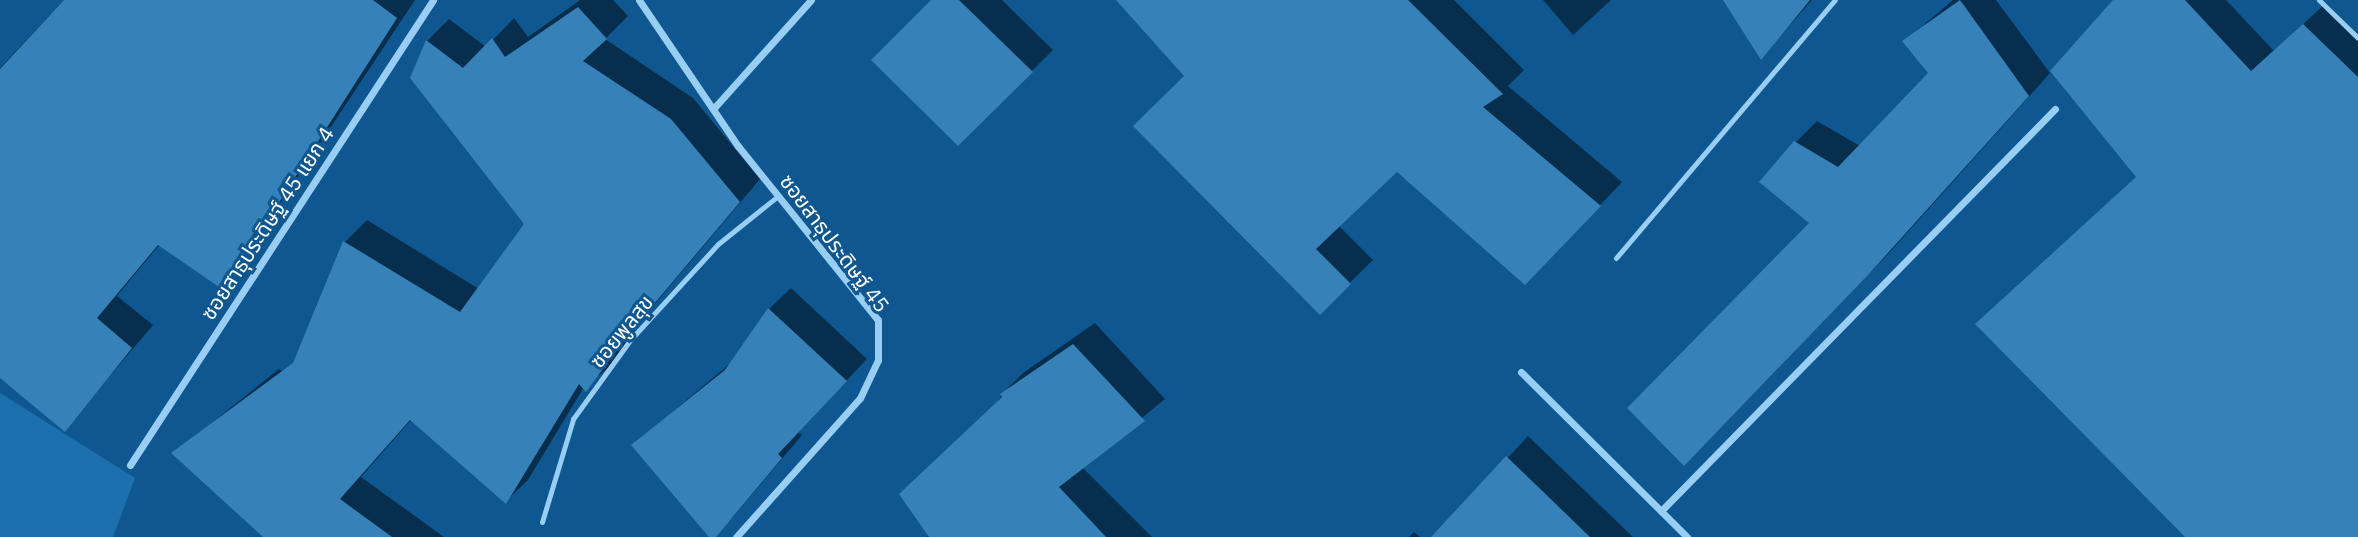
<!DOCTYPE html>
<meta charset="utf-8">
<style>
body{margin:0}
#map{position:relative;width:2358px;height:537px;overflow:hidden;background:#0f5790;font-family:"IBM Plex Sans","Noto Sans Thai",sans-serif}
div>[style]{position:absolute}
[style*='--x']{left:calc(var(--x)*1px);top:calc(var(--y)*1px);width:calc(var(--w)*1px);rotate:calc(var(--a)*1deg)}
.green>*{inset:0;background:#1d70ae}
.shadow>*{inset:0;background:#0007}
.building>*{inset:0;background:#3781b9}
.lane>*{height:5px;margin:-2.5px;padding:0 2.5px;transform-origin:2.5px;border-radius:2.5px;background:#98cdf4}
.street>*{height:7px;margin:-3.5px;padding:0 3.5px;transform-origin:3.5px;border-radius:3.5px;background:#98cdf4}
span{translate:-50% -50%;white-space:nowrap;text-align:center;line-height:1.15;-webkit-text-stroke:6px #0f5790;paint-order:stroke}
.street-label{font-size:21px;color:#fff}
</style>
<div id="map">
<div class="green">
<i style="clip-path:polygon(0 393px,135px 478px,113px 537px,0 537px)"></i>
</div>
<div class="shadow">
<i style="clip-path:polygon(64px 0,415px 0,240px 264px,219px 285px,160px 244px,117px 296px,153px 325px,65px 429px,0 375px,0 68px)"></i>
<i style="clip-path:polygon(580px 0,613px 0,628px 16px,605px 39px,693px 98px,760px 179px,649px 311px,608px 368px,584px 387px,528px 480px,506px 501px,412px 419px,361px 477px,444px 537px,266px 537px,174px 453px,279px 369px,289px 377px,345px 242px,367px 220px,479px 289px,526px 224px,412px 78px,427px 41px,449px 19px,486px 47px,514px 18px,528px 37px)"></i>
<i style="clip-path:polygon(933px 0,1002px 0,1053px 50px,958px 144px)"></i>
<i style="clip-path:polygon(1118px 0,1454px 0,1524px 70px,1508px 86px,1622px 182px,1548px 260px,1397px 170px,1338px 225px,1373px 260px,1320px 312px,1186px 76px)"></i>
<i style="clip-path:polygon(1543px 0,1611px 0,1573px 35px)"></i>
<i style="clip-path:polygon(1725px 0,1812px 0,1762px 57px)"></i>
<i style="clip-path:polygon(1953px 0,1996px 0,2050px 73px,1891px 251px,1706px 443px,1811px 223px,1795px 143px,1817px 121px,1860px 146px,1930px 73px,1905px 41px)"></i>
<i style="clip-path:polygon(2115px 0,2226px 0,2274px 51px,2326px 3px,2358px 35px,2358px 537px,2188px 537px)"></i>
<i style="clip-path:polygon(791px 288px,867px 359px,798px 432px,802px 435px,733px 517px,711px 537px,633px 445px,733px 361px,769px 309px)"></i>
<i style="clip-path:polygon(1095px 323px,1165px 399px,1082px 467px,1152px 537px,927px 537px,1002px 394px,1023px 373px)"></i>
<i style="clip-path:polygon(1528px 436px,1633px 537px,1434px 537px)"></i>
<i style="clip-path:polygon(1414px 532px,1420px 537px,1409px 537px)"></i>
</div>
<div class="building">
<i style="clip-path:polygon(64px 0,373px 0,397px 18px,260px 232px,256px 230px,219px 287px,158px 245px,97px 318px,132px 348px,65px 432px,0 378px,0 69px)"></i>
<i style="clip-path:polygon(931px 0,959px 0,1033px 72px,958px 146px,871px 60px)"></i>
<i style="clip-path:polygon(1116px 0,1408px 0,1503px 94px,1483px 107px,1601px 206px,1525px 285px,1397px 172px,1316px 249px,1351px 284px,1320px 315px,1133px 126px,1184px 76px)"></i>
<i style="clip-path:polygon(1723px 0,1810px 0,1761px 60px)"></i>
<i style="clip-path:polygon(1960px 0,2029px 96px,1869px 274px,1684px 466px,1627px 408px,1809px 223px,1759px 182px,1794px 141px,1838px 167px,1928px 73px,1902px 41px)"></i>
<i style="clip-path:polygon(2113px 0,2185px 0,2251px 71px,2303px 24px,2358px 77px,2358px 537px,2185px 537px,1975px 324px,2136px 177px,2050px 71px)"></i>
<i style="clip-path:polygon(578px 7px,607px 39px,583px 61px,671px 119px,740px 202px,627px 336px,586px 392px,579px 384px,506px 504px,410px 420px,340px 499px,392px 537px,263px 537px,171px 453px,293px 363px,343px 241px,460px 312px,524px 224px,410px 78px,426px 40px,463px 68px,492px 38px,505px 57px)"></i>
<i style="clip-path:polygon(768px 308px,847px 381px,778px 454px,782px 458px,716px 537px,709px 537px,631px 445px,725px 370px)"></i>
<i style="clip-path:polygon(1073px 344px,1145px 421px,1059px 487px,1106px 537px,929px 537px,899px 494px,1002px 397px,1000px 394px)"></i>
<i style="clip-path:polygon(1506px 456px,1590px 537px,1431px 537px)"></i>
</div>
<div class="lane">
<i style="--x:2319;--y:0;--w:54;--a:44.3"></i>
<i style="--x:1616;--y:258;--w:338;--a:-49.7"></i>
<i style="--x:542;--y:522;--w:108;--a:-73.2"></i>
<i style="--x:573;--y:419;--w:99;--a:-54.1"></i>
<i style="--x:631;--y:339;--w:129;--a:-47.5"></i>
<i style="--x:718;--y:244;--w:77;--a:-38.7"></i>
</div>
<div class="street">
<i style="--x:639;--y:0;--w:176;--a:55.9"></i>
<i style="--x:738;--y:146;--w:223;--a:51.2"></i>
<i style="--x:878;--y:320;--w:40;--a:90"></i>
<i style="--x:878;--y:360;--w:42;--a:115.3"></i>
<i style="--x:860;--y:398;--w:186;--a:131.7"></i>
<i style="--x:714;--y:108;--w:145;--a:-48.1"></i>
<i style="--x:1521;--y:372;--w:234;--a:44.8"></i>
<i style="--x:130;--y:465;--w:555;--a:-56.91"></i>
<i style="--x:1661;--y:511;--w:563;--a:-45.58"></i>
</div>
<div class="street-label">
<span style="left:267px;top:223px;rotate:-57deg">ซอยสาธุประดิษฐ์ 45 แยก 4</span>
<span style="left:835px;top:243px;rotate:53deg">ซอยสาธุประดิษฐ์ 45</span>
<span style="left:621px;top:331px;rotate:-51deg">ซอยพูลสุข</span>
</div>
</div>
